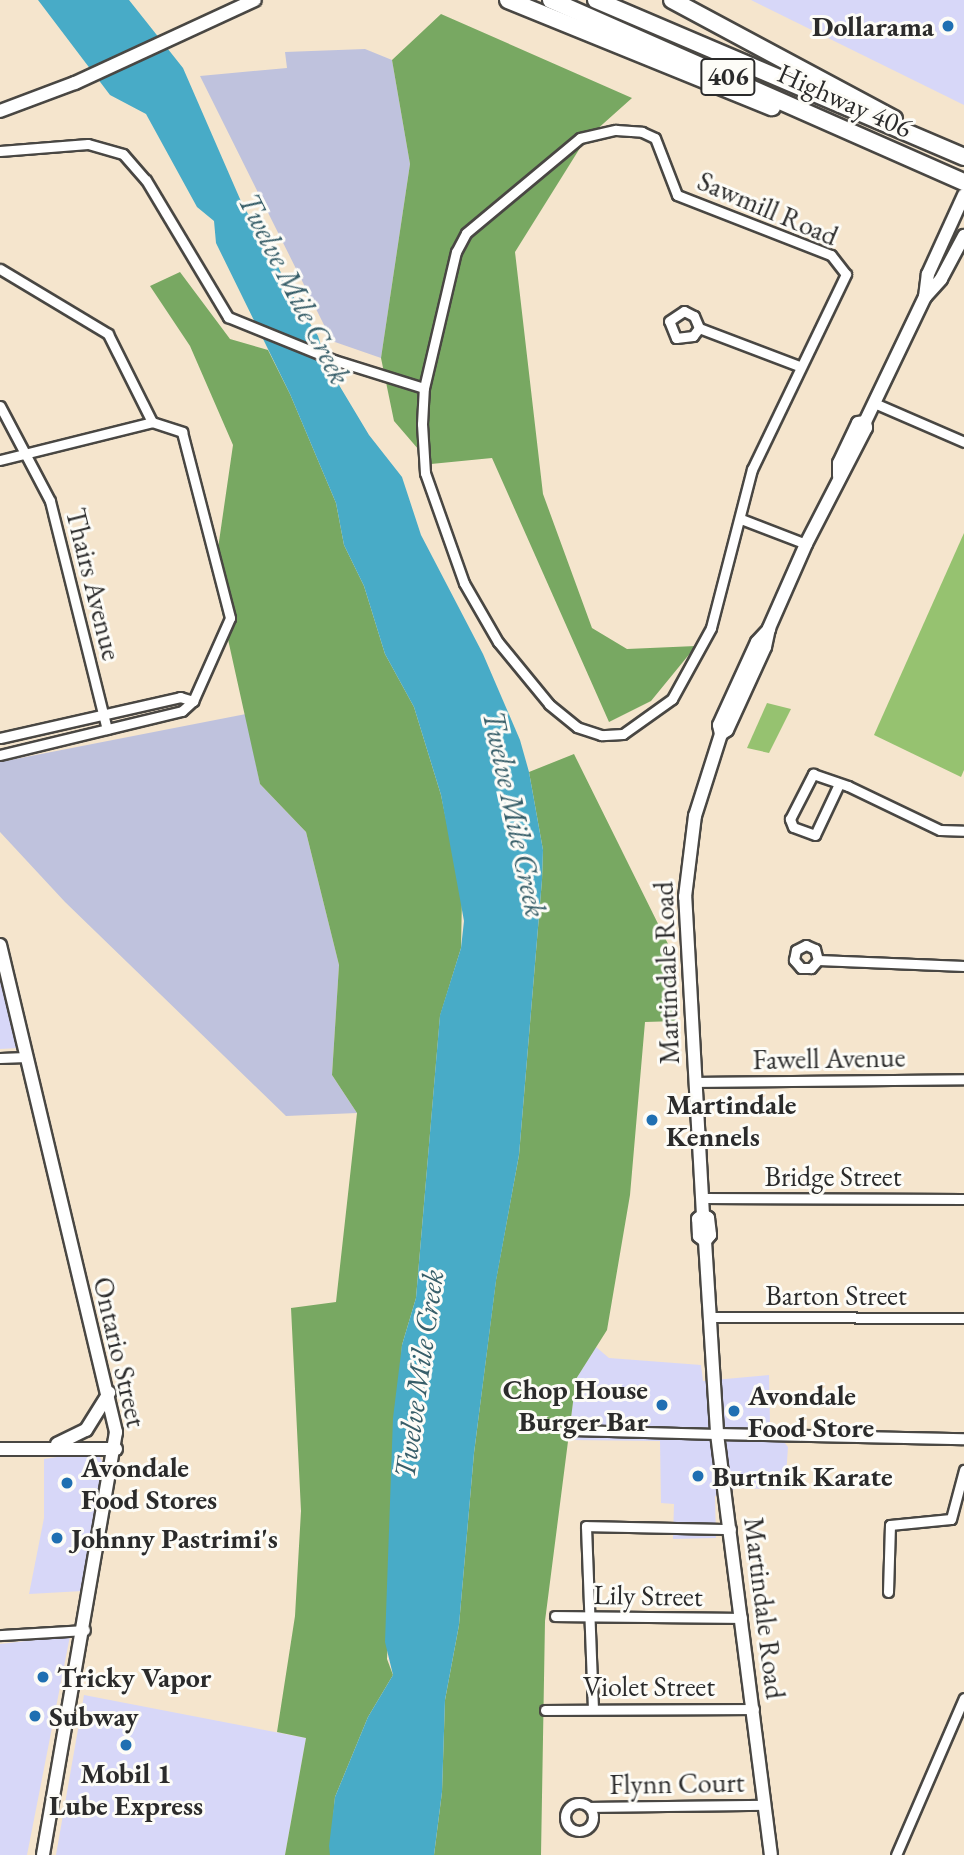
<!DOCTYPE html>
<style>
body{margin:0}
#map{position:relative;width:964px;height:1855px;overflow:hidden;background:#f5e5cd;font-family:"EB Garamond",serif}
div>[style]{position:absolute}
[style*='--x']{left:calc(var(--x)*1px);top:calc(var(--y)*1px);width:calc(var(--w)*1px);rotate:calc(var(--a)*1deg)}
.built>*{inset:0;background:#d7d7f8}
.industrial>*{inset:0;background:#bfc2dd}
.green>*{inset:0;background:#96c270}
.forest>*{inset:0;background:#78a862}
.water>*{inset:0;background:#48abc7}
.roads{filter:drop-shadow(2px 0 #494743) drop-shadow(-2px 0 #494743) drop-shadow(0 2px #494743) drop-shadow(0 -2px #494743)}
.minor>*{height:9px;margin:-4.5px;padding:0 4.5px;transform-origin:4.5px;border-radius:4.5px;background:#fff}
.minor>.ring{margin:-4.5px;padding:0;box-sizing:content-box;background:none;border:9px solid #fff;border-radius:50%}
.tertiary>*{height:10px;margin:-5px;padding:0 5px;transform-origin:5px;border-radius:5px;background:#fff}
.secondary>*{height:12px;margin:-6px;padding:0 6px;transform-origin:6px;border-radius:6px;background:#fff}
.motorway>*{height:16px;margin:-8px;padding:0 8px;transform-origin:8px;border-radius:8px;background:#fff}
.dots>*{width:19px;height:19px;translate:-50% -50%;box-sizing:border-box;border:4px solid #fdfcf7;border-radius:50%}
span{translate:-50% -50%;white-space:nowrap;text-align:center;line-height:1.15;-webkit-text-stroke:6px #fdfcf7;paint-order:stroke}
.shield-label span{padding:2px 5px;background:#fdfcf7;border:2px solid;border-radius:5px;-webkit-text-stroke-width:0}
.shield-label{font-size:26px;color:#2b2b2b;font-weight:700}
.poi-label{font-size:28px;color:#2b2b2b;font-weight:700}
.right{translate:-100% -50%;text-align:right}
.left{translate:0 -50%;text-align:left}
.street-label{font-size:28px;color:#2b2b2b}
.water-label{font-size:30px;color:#375e69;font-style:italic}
</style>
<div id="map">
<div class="built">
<i style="clip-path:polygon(751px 0,964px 0,964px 105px)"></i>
<i style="clip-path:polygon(0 974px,5px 995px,19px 1048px,0 1049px)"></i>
<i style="clip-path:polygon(596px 1347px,609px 1358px,701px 1365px,703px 1381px,769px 1375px,770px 1424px,788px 1447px,785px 1490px,738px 1488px,715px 1496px,716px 1538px,673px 1539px,674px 1504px,661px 1503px,660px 1441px,568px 1440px,576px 1379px)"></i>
<i style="clip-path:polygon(97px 1451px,106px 1469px,83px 1591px,29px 1594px,44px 1518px,44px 1459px)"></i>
<i style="clip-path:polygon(70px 1636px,27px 1855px,0 1855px,0 1644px)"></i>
<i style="clip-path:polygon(84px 1695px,306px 1738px,285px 1855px,56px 1855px)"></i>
</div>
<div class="industrial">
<i style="clip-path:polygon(365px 49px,392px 60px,410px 164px,381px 358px,332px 341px,200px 76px,287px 68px,285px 52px)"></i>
<i style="clip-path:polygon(246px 714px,260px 784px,306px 832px,339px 965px,332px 1075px,357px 1113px,286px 1116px,65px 902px,0 832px,0 762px)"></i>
</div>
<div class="green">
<i style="clip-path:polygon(964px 533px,964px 770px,961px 777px,874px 735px)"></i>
<i style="clip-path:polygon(767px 703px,791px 709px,769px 753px,747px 748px)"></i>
</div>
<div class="forest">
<i style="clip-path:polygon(441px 14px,632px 98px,585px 140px,515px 252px,543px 494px,592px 628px,627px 649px,696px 646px,651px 701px,609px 722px,492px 458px,431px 464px,394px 421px,381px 358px,410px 164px,392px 60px)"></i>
<i style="clip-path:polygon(180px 272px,230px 339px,268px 350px,290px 394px,336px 503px,344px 545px,364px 586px,385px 654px,414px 707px,441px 795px,462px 896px,461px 948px,440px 1016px,416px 1298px,402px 1345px,387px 1659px,393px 1675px,368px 1717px,335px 1797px,330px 1855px,285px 1855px,306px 1738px,277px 1732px,295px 1616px,301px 1511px,291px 1308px,336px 1302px,357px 1113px,332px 1075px,339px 965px,306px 832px,260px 784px,214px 576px,233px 445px,190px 346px,150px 286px)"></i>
<i style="clip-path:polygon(574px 754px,672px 952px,677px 1021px,645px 1022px,630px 1195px,607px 1330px,576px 1379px,545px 1621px,541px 1855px,434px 1855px,442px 1792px,445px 1700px,459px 1625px,474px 1453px,496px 1280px,519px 1155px,542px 880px,543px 850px,529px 772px)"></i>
</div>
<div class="water">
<i style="clip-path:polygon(38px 0,129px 0,183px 68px,240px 199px,248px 214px,255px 217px,289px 290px,318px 336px,327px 365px,369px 435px,402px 477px,421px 535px,483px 654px,520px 740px,529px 772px,543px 850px,542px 880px,519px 1155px,496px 1281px,474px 1453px,459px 1625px,445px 1700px,442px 1792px,434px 1855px,330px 1855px,329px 1846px,335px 1797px,368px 1717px,393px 1675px,385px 1642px,393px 1418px,402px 1345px,416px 1298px,440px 1015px,461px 948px,464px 921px,441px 795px,414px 707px,385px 654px,364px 586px,344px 545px,336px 503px,290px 394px,216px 243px,214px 221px,197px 207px,146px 114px,110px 95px)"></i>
</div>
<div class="roads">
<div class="minor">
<i style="--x:616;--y:130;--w:26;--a:4"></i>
<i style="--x:642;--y:132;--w:14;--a:25"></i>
<i style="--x:655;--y:138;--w:61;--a:68.9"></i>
<i style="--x:677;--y:195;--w:165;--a:21.3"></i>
<i style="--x:831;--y:255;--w:24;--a:52"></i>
<i style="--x:846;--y:274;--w:216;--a:115.7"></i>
<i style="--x:752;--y:469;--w:164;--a:104.5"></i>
<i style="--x:711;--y:628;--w:81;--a:118.8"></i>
<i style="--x:672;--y:699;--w:60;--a:144.5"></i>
<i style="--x:623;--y:734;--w:22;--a:177"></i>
<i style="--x:601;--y:735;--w:25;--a:-162"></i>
<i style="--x:577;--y:727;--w:36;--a:-141"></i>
<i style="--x:549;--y:704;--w:80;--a:-129.4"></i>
<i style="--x:498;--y:642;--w:68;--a:-120"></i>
<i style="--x:464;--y:583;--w:117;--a:-109.5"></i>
<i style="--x:425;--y:473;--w:49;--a:-93.5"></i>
<i style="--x:422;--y:424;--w:36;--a:-87"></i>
<i style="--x:424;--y:388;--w:140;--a:-76.8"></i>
<i style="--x:456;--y:252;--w:21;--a:-62"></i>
<i style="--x:466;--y:233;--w:148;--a:-39.8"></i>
<i style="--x:580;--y:138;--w:37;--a:-13"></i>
<i style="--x:0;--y:151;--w:88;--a:-4.5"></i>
<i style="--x:88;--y:144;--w:36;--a:16"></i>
<i style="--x:123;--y:154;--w:35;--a:49"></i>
<i style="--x:146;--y:180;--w:160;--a:59.1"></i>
<i style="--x:228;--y:317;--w:114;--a:22.1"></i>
<i style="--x:334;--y:360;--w:94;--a:17.3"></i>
<i style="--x:0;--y:269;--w:126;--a:31"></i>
<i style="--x:108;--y:334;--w:98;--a:63.4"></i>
<i style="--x:699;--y:328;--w:10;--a:127"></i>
<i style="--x:693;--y:336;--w:17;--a:173"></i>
<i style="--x:676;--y:338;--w:18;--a:-112"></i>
<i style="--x:669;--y:321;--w:18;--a:-34"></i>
<i style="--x:684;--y:311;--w:11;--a:27"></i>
<i style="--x:694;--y:316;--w:13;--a:67"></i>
<i style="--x:699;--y:328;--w:107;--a:20.8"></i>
<i style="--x:874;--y:403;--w:98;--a:23.4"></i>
<i style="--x:0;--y:406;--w:107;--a:62.2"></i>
<i style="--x:50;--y:501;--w:235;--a:76"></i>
<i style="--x:0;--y:460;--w:157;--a:-14"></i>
<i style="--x:152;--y:422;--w:32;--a:18"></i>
<i style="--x:182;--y:432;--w:192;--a:75.5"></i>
<i style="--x:230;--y:618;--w:91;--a:114"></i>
<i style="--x:193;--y:701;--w:15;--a:138"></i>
<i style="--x:182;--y:711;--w:187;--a:166.4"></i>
<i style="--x:741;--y:519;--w:70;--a:21"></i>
<i style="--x:0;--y:738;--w:185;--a:-12.8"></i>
<i style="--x:180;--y:697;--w:14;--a:17"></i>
<i style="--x:839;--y:784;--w:56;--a:115.2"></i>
<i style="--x:815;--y:835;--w:23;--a:-160"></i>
<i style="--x:793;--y:827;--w:9;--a:-111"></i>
<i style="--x:790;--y:819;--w:51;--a:-62.9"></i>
<i style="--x:813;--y:774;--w:37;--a:19"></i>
<i style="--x:848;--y:786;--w:102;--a:25.6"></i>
<i style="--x:940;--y:830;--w:24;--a:2"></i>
<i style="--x:806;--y:945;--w:10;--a:24"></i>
<i style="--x:815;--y:949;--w:11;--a:75"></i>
<i style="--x:818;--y:960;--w:11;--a:131"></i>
<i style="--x:811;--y:968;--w:10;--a:180"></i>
<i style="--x:801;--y:968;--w:11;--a:-131"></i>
<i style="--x:794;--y:960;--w:10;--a:-79"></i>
<i style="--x:796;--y:950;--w:11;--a:-27"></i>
<i style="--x:818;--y:960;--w:146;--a:2.4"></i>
<i style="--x:0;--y:1058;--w:26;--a:-2"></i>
<i style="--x:695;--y:1082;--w:269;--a:-0.6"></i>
<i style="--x:702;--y:1198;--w:262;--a:0.2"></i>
<i style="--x:708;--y:1317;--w:256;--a:0.2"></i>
<i style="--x:572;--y:1430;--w:145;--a:1.6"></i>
<i style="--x:888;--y:1592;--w:67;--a:-88.3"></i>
<i style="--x:890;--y:1525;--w:61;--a:-5.6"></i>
<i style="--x:951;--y:1519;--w:51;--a:-75.1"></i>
<i style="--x:555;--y:1616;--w:187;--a:0.6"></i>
<i style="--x:0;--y:1635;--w:85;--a:-3.4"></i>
<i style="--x:593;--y:1709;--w:183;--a:-92.2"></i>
<i style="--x:586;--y:1526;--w:145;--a:1.2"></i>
<i style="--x:545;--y:1710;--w:209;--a:-0.3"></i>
<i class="ring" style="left:565px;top:1803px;width:19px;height:19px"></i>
<i style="--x:590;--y:1807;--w:174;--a:-0.7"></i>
<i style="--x:896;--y:1855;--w:171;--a:-66.6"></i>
</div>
<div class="tertiary">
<i style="--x:717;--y:1434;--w:247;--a:1.2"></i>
</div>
<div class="secondary">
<i style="--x:0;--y:111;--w:80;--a:-20.5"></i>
<i style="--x:75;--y:83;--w:198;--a:-24.8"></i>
<i style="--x:925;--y:297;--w:24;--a:-48"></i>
<i style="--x:941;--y:279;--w:49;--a:-61.9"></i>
<i style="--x:839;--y:476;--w:13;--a:-90"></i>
<i style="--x:839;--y:463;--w:44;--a:-64.6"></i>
<i style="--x:858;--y:423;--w:7;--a:-8"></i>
<i style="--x:721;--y:734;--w:9;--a:-103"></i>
<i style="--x:719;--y:725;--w:91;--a:-65.4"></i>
<i style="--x:757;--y:642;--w:18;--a:-47"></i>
<i style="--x:0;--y:945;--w:501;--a:76.6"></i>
<i style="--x:116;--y:1432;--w:429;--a:99.8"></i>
<i style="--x:703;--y:1215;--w:6;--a:31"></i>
<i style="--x:708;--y:1218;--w:17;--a:83"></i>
<i style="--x:710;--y:1235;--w:8;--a:130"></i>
<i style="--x:705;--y:1241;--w:193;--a:86.4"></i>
<i style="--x:717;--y:1434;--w:424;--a:82.7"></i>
<i style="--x:705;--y:1241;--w:8;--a:-140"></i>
<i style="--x:699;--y:1236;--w:17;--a:-93"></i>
<i style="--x:698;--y:1219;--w:6;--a:-39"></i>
<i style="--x:703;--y:1215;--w:319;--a:-93.2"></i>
<i style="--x:685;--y:897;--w:82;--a:-83"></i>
<i style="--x:695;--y:816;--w:86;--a:-72.4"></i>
<i style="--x:721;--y:734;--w:7;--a:-34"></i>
<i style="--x:727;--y:730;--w:91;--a:-65.4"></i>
<i style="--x:765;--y:647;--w:19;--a:-78"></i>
<i style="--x:769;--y:628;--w:92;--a:-66.2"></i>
<i style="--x:806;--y:544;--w:131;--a:-62.7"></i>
<i style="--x:866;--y:428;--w:6;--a:-99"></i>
<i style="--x:865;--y:422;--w:139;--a:-64.4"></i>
<i style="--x:925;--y:297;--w:23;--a:-83"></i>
<i style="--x:928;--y:274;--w:87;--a:-65.5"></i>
<i style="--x:57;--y:1444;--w:32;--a:-26"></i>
<i style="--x:86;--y:1430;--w:44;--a:-58.1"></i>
<i style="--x:0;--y:1449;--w:116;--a:0"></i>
</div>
<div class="motorway">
<i style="--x:508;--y:0;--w:285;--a:22.1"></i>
<i style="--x:551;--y:0;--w:451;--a:23.8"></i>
<i style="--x:596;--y:0;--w:400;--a:23.1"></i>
<i style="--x:672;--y:0;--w:252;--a:28.2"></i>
</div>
</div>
<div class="dots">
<i style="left:948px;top:26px;background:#1f6fb2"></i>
<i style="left:652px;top:1120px;background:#1f6fb2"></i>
<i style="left:662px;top:1405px;background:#1f6fb2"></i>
<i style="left:734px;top:1411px;background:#1f6fb2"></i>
<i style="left:698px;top:1476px;background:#1f6fb2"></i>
<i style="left:67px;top:1483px;background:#1f6fb2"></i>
<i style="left:57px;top:1538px;background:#1f6fb2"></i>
<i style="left:43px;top:1677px;background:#1f6fb2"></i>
<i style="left:35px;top:1716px;background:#1f6fb2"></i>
<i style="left:126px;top:1745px;background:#1f6fb2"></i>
</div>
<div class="shield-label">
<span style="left:728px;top:77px">406</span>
</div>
<div class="poi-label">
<span class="right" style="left:934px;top:26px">Dollarama</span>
<span class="left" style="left:666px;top:1120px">Martindale<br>Kennels</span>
<span class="right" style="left:648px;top:1405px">Chop House<br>Burger Bar</span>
<span class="left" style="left:748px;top:1411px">Avondale<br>Food Store</span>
<span class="left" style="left:81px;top:1483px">Avondale<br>Food Stores</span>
<span class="left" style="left:712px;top:1476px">Burtnik Karate</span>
<span class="left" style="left:71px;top:1538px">Johnny Pastrimi's</span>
<span class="left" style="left:57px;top:1677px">Tricky Vapor</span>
<span class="left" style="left:49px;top:1716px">Subway</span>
<span style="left:126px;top:1789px">Mobil 1<br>Lube Express</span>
</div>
<div class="street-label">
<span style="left:845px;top:100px;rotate:24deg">Highway 406</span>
<span style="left:768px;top:208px;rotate:23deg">Sawmill Road</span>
<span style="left:94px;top:584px;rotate:76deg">Thairs Avenue</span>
<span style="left:666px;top:973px;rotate:-92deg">Martindale Road</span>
<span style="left:829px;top:1058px;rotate:-1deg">Fawell Avenue</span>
<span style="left:833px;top:1176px">Bridge Street</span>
<span style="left:836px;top:1295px">Barton Street</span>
<span style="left:120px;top:1352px;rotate:77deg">Ontario Street</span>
<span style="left:648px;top:1595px;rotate:1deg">Lily Street</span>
<span style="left:765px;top:1608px;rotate:83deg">Martindale Road</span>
<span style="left:649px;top:1686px">Violet Street</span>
<span style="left:677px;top:1783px;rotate:-1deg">Flynn Court</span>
</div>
<div class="water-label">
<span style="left:294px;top:289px;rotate:63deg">Twelve Mile Creek</span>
<span style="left:514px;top:814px;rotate:78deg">Twelve Mile Creek</span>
<span style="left:419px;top:1374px;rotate:-82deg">Twelve Mile Creek</span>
</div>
</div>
